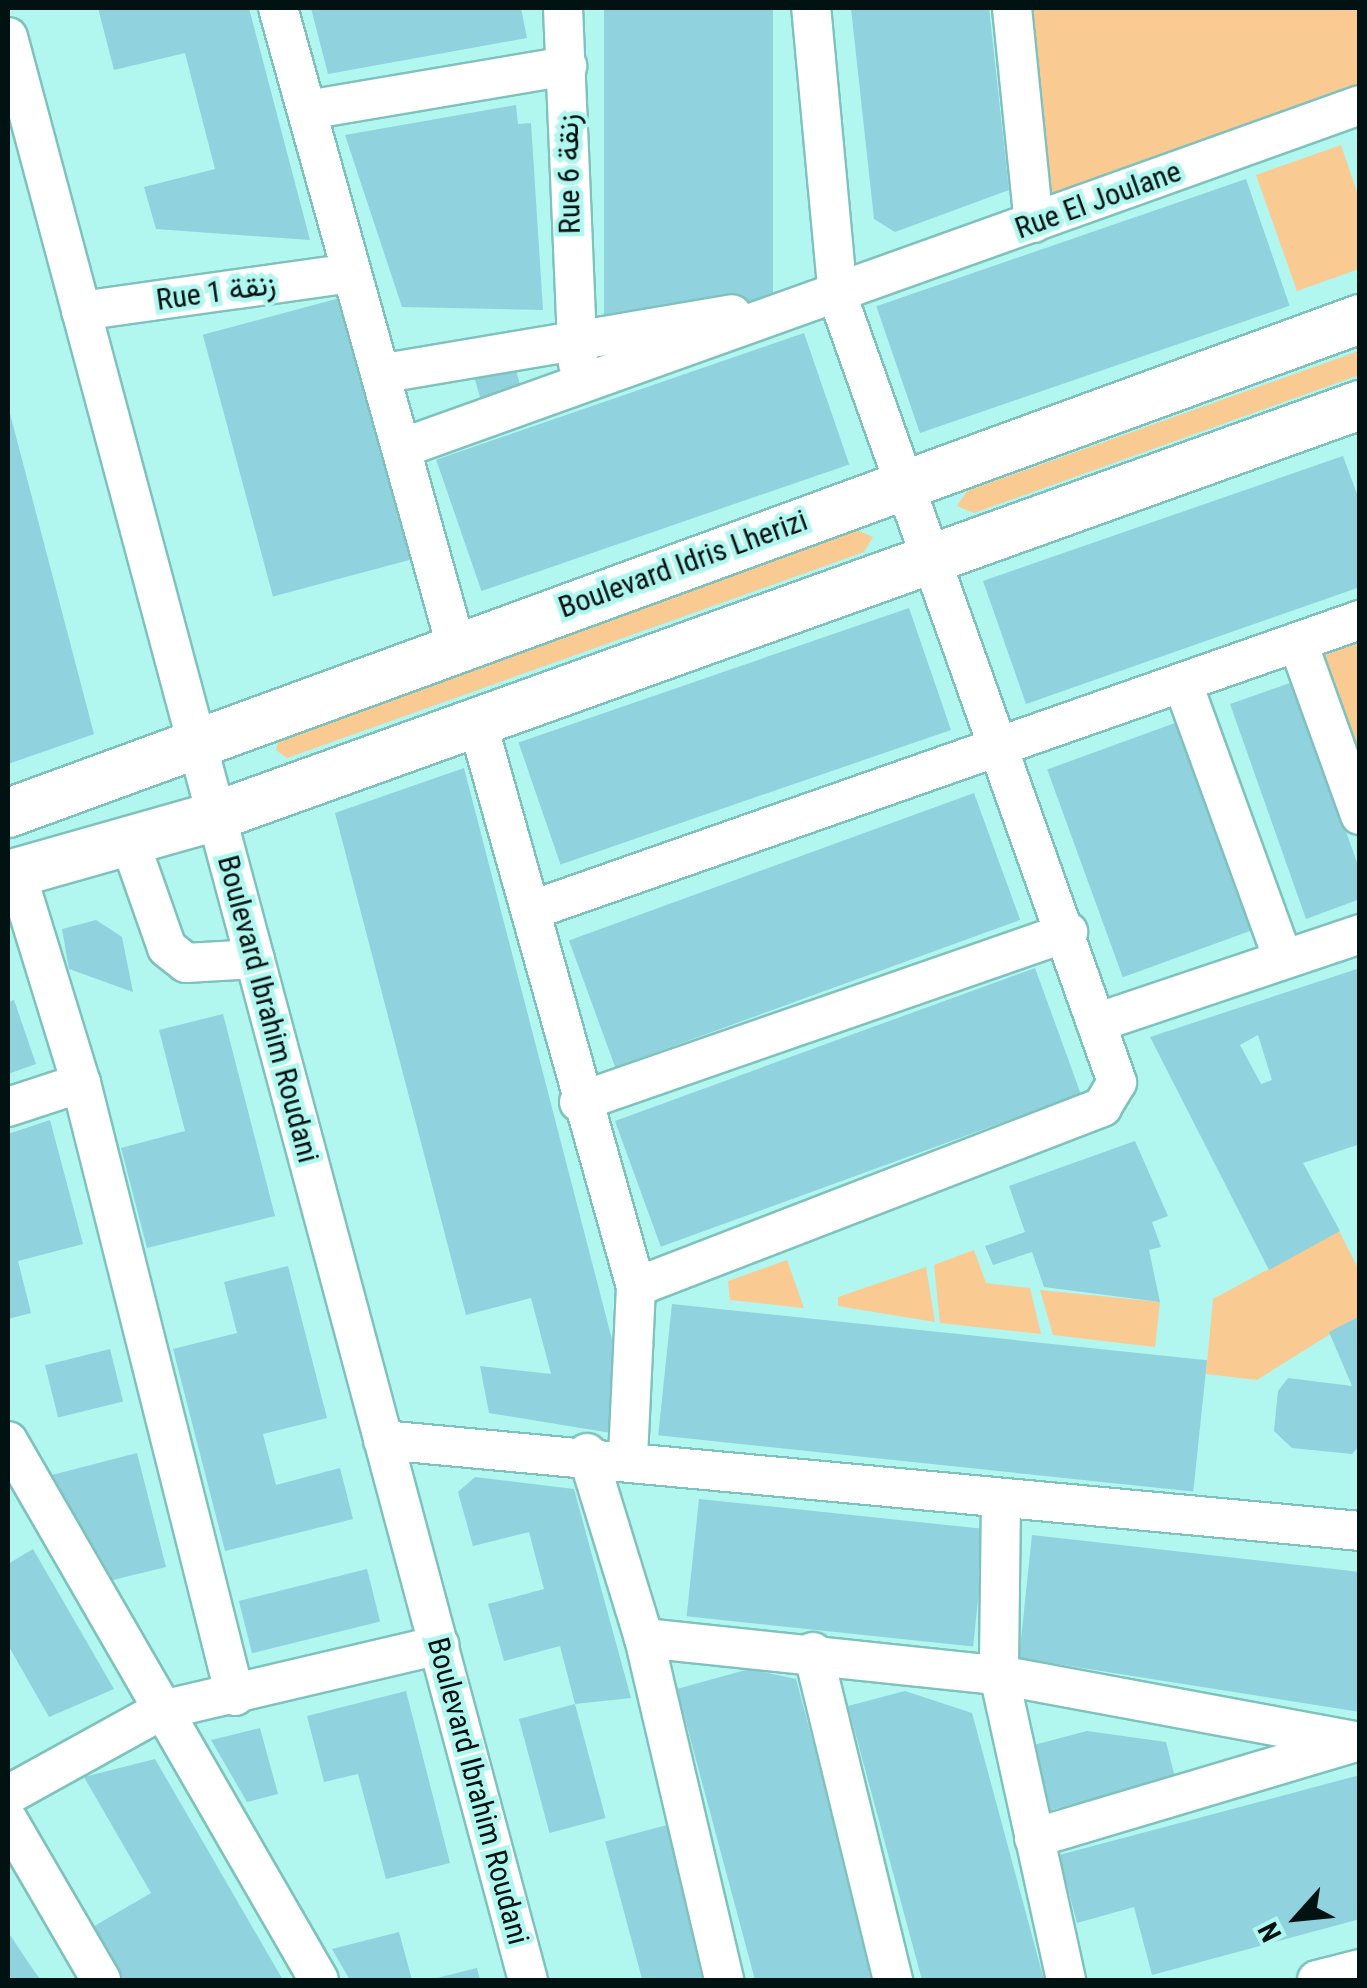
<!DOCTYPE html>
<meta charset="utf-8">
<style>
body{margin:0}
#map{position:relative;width:1367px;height:1988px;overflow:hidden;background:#b2f6f0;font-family:"Roboto Condensed",Vazirmatn,sans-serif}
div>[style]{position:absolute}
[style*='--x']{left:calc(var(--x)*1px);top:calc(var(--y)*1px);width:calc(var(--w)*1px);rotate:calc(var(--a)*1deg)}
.green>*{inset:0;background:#faca93}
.building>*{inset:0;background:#90d2dd;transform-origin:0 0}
.roads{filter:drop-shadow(2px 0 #7fc2bd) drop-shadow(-2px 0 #7fc2bd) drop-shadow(0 2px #7fc2bd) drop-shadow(0 -2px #7fc2bd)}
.minor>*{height:38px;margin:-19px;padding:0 19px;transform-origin:19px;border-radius:19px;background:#fff}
.major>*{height:48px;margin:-24px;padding:0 24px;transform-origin:24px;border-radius:24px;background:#fff}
span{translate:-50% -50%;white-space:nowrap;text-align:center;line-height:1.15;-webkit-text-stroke:9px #b2f6f0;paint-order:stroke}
.street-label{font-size:30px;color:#001312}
.frame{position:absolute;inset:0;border:10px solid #001312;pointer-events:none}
.north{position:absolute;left:1247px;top:1868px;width:100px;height:100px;-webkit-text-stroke:8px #b2f6f0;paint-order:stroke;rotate:243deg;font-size:28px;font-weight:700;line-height:40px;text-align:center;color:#001312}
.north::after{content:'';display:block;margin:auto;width:35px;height:45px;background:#001312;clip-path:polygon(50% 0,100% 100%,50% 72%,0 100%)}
</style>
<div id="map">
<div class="green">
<i style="clip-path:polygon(1027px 8px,1359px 8px,1359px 91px,1047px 200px)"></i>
<i style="clip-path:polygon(1341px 145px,1359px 198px,1359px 269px,1297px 291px,1256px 175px)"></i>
<i style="clip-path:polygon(1359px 351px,1359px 375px,974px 513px,957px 506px,967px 491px)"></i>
<i style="clip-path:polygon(857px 530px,873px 537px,864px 552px,287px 758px,276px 750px,280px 736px)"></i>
<i style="clip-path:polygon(1359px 643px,1359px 763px,1322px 656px)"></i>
<i style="clip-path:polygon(1339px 1231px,1359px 1270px,1359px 1316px,1257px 1380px,1206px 1374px,1213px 1299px)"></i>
<i style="clip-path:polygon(974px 1250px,986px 1283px,1030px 1288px,1041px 1334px,940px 1323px,934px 1265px)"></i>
<i style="clip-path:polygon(787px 1260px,804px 1308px,730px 1300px,728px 1281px)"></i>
<i style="clip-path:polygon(926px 1267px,935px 1322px,838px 1306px,838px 1297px)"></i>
<i style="clip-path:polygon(1040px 1290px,1160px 1302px,1155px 1347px,1053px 1335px)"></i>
</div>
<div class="building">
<i style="clip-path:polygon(98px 8px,249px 8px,310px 240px,156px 229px,144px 187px,215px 169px,185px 53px,114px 70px)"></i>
<i style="clip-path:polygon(311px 8px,521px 8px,527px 38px,328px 74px)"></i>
<i style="left:604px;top:8px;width:169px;height:307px"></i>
<i style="clip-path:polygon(851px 8px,989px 8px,1009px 190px,895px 232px,874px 219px)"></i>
<i style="clip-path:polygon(516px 105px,518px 124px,531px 123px,543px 310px,402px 307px,345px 135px)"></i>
<i style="left:1246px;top:179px;width:134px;height:391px;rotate:71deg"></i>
<i style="left:340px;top:298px;width:271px;height:142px;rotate:75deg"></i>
<i style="left:804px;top:333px;width:139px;height:389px;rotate:71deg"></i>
<i style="left:515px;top:367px;width:25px;height:42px;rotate:74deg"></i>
<i style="clip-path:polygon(8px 406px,94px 734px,8px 764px)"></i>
<i style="clip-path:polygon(1343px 456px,1360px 502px,1360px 587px,1026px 704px,983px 581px)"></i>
<i style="left:909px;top:608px;width:129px;height:413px;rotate:71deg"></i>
<i style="clip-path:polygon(1293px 682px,1360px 871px,1360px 899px,1306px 919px,1230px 704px)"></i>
<i style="left:1175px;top:723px;width:221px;height:136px;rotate:70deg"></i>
<i style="clip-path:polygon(464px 768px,623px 1382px,617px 1434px,489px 1413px,480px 1366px,551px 1374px,531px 1298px,466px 1315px,335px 813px)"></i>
<i style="left:974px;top:793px;width:135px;height:431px;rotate:70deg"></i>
<i style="clip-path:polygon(96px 920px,122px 937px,133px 992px,69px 969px,62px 929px)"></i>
<i style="left:1035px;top:968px;width:134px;height:447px;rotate:70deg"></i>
<i style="clip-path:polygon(evenodd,1360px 968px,1360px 1144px,1303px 1163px,1340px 1231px,1269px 1270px,1150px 1037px,1360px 968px,1258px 1035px,1272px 1080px,1261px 1084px,1240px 1045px,1258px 1035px)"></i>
<i style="clip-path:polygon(14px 1000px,36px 1064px,8px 1074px,8px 1002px)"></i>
<i style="clip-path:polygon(223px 1014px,275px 1216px,147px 1248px,121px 1148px,185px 1131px,159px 1030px)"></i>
<i style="clip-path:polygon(50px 1120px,83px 1244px,18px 1261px,31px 1313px,8px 1319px,8px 1134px)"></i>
<i style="clip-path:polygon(1135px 1141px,1168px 1216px,1152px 1222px,1161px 1247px,1149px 1250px,1160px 1302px,1044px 1287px,1032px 1252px,993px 1265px,985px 1246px,1025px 1232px,1009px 1186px)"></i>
<i style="clip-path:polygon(288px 1266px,327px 1418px,263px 1434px,276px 1485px,340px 1468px,353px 1519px,225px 1551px,173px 1349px,237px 1333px,224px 1282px)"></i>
<i style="left:672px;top:1304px;width:538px;height:132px;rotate:6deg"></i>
<i style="clip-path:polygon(1360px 1316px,1360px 1445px,1352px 1454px,1292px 1448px,1274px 1431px,1278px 1391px,1288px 1378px,1352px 1386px,1329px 1332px)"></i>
<i style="left:110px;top:1349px;width:54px;height:67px;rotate:76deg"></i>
<i style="clip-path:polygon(137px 1453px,166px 1567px,113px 1580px,52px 1475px)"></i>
<i style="clip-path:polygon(475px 1477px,574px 1489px,631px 1698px,575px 1704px,560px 1646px,504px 1661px,488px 1604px,544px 1589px,529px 1532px,473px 1546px,458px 1492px)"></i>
<i style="left:699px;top:1499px;width:288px;height:118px;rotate:6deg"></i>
<i style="clip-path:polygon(1032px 1535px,1360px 1572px,1360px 1712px,1019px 1658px)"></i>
<i style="clip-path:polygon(33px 1549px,114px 1689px,49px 1717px,8px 1645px,8px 1564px)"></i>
<i style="left:367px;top:1569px;width:54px;height:132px;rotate:76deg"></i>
<i style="clip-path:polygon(749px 1669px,796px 1679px,877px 1980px,755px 1980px,677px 1689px)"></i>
<i style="clip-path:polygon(406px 1691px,450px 1863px,386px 1879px,358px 1774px,324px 1782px,307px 1716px)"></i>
<i style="clip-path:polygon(905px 1691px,972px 1713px,1044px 1980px,922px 1980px,848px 1706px)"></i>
<i style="left:575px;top:1704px;width:118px;height:58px;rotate:75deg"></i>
<i style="clip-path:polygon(260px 1728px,278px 1794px,247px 1802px,211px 1740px)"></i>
<i style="clip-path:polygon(1087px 1731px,1166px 1742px,1175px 1777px,1047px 1811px,1030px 1746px)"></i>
<i style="clip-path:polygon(155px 1759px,283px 1980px,122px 1980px,91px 1928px,151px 1893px,84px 1777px)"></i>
<i style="clip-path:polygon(1360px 1775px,1360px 1919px,1152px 1975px,1134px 1907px,1077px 1923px,1059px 1855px)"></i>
<i style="left:667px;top:1825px;width:160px;height:64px;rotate:75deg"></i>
<i style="clip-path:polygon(8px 1932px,34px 1971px,41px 1980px,8px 1980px)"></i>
<i style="clip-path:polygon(399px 1932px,412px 1980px,350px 1980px,332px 1949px)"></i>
<i style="clip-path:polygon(477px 1968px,480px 1980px,433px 1980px,433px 1979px)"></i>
</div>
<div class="roads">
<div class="minor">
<i style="--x:278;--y:8;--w:662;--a:74.41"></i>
<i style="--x:563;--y:8;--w:356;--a:87.6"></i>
<i style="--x:1012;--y:8;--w:216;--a:84.2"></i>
<i style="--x:8;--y:37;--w:2011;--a:75.02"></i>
<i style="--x:307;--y:110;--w:264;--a:-9.6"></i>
<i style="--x:81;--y:311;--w:273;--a:-8"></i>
<i style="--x:385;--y:373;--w:352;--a:-9.6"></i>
<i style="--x:405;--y:447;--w:1014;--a:-19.7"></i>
<i style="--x:1298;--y:643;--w:183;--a:70.2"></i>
<i style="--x:1183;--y:684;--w:293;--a:70"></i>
<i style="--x:477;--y:721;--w:588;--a:74.31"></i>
<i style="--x:636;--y:1287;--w:170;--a:92.7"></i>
<i style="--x:129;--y:840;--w:114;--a:70.6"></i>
<i style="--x:167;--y:948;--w:24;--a:38"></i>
<i style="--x:186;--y:963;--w:69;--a:-3.3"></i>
<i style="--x:16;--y:872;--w:221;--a:72.9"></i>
<i style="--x:81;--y:1083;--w:632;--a:75.9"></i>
<i style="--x:535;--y:909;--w:874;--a:-19.31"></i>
<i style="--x:1096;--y:1023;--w:279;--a:-18.6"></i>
<i style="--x:579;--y:1102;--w:518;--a:-19.17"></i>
<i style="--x:8;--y:1107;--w:77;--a:-18.2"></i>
<i style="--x:636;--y:1287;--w:500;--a:-21.1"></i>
<i style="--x:1102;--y:1107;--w:29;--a:-59"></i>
<i style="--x:1117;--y:1082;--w:833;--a:-109.57"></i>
<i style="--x:838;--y:297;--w:290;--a:-95.3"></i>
<i style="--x:383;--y:1440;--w:981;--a:5.32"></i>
<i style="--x:8;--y:1441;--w:622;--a:60.02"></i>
<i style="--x:587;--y:1453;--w:194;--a:72.9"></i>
<i style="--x:644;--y:1638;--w:351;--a:76.8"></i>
<i style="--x:1001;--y:1500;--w:175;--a:90.7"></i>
<i style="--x:999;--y:1675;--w:312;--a:77.6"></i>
<i style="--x:644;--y:1638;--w:357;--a:6"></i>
<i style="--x:999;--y:1675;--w:367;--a:10.5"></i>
<i style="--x:813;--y:1652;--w:338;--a:76.3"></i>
<i style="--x:8;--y:1795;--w:176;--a:-28.9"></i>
<i style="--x:162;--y:1710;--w:285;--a:-13.2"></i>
<i style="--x:8;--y:1820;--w:185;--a:59.8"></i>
<i style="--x:1034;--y:1838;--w:333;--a:-16.6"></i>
<i style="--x:1317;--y:1980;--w:44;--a:-14.3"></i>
</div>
<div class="major">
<i style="--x:8;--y:813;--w:1439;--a:-20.07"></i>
<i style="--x:8;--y:875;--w:216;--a:-15.8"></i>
<i style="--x:216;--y:816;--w:1216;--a:-19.76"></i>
</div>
</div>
<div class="street-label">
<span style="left:569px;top:174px;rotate:-91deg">Rue 6 زنقة</span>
<span style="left:1098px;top:200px;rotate:-20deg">Rue El Joulane</span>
<span style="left:216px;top:292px;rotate:-8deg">Rue 1 زنقة</span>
<span style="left:683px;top:564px;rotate:-20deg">Boulevard Idris Lherizi</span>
<span style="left:268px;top:1009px;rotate:75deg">Boulevard Ibrahim Roudani</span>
<span style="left:478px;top:1791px;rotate:75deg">Boulevard Ibrahim Roudani</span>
</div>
<div class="frame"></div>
<div class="north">N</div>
</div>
